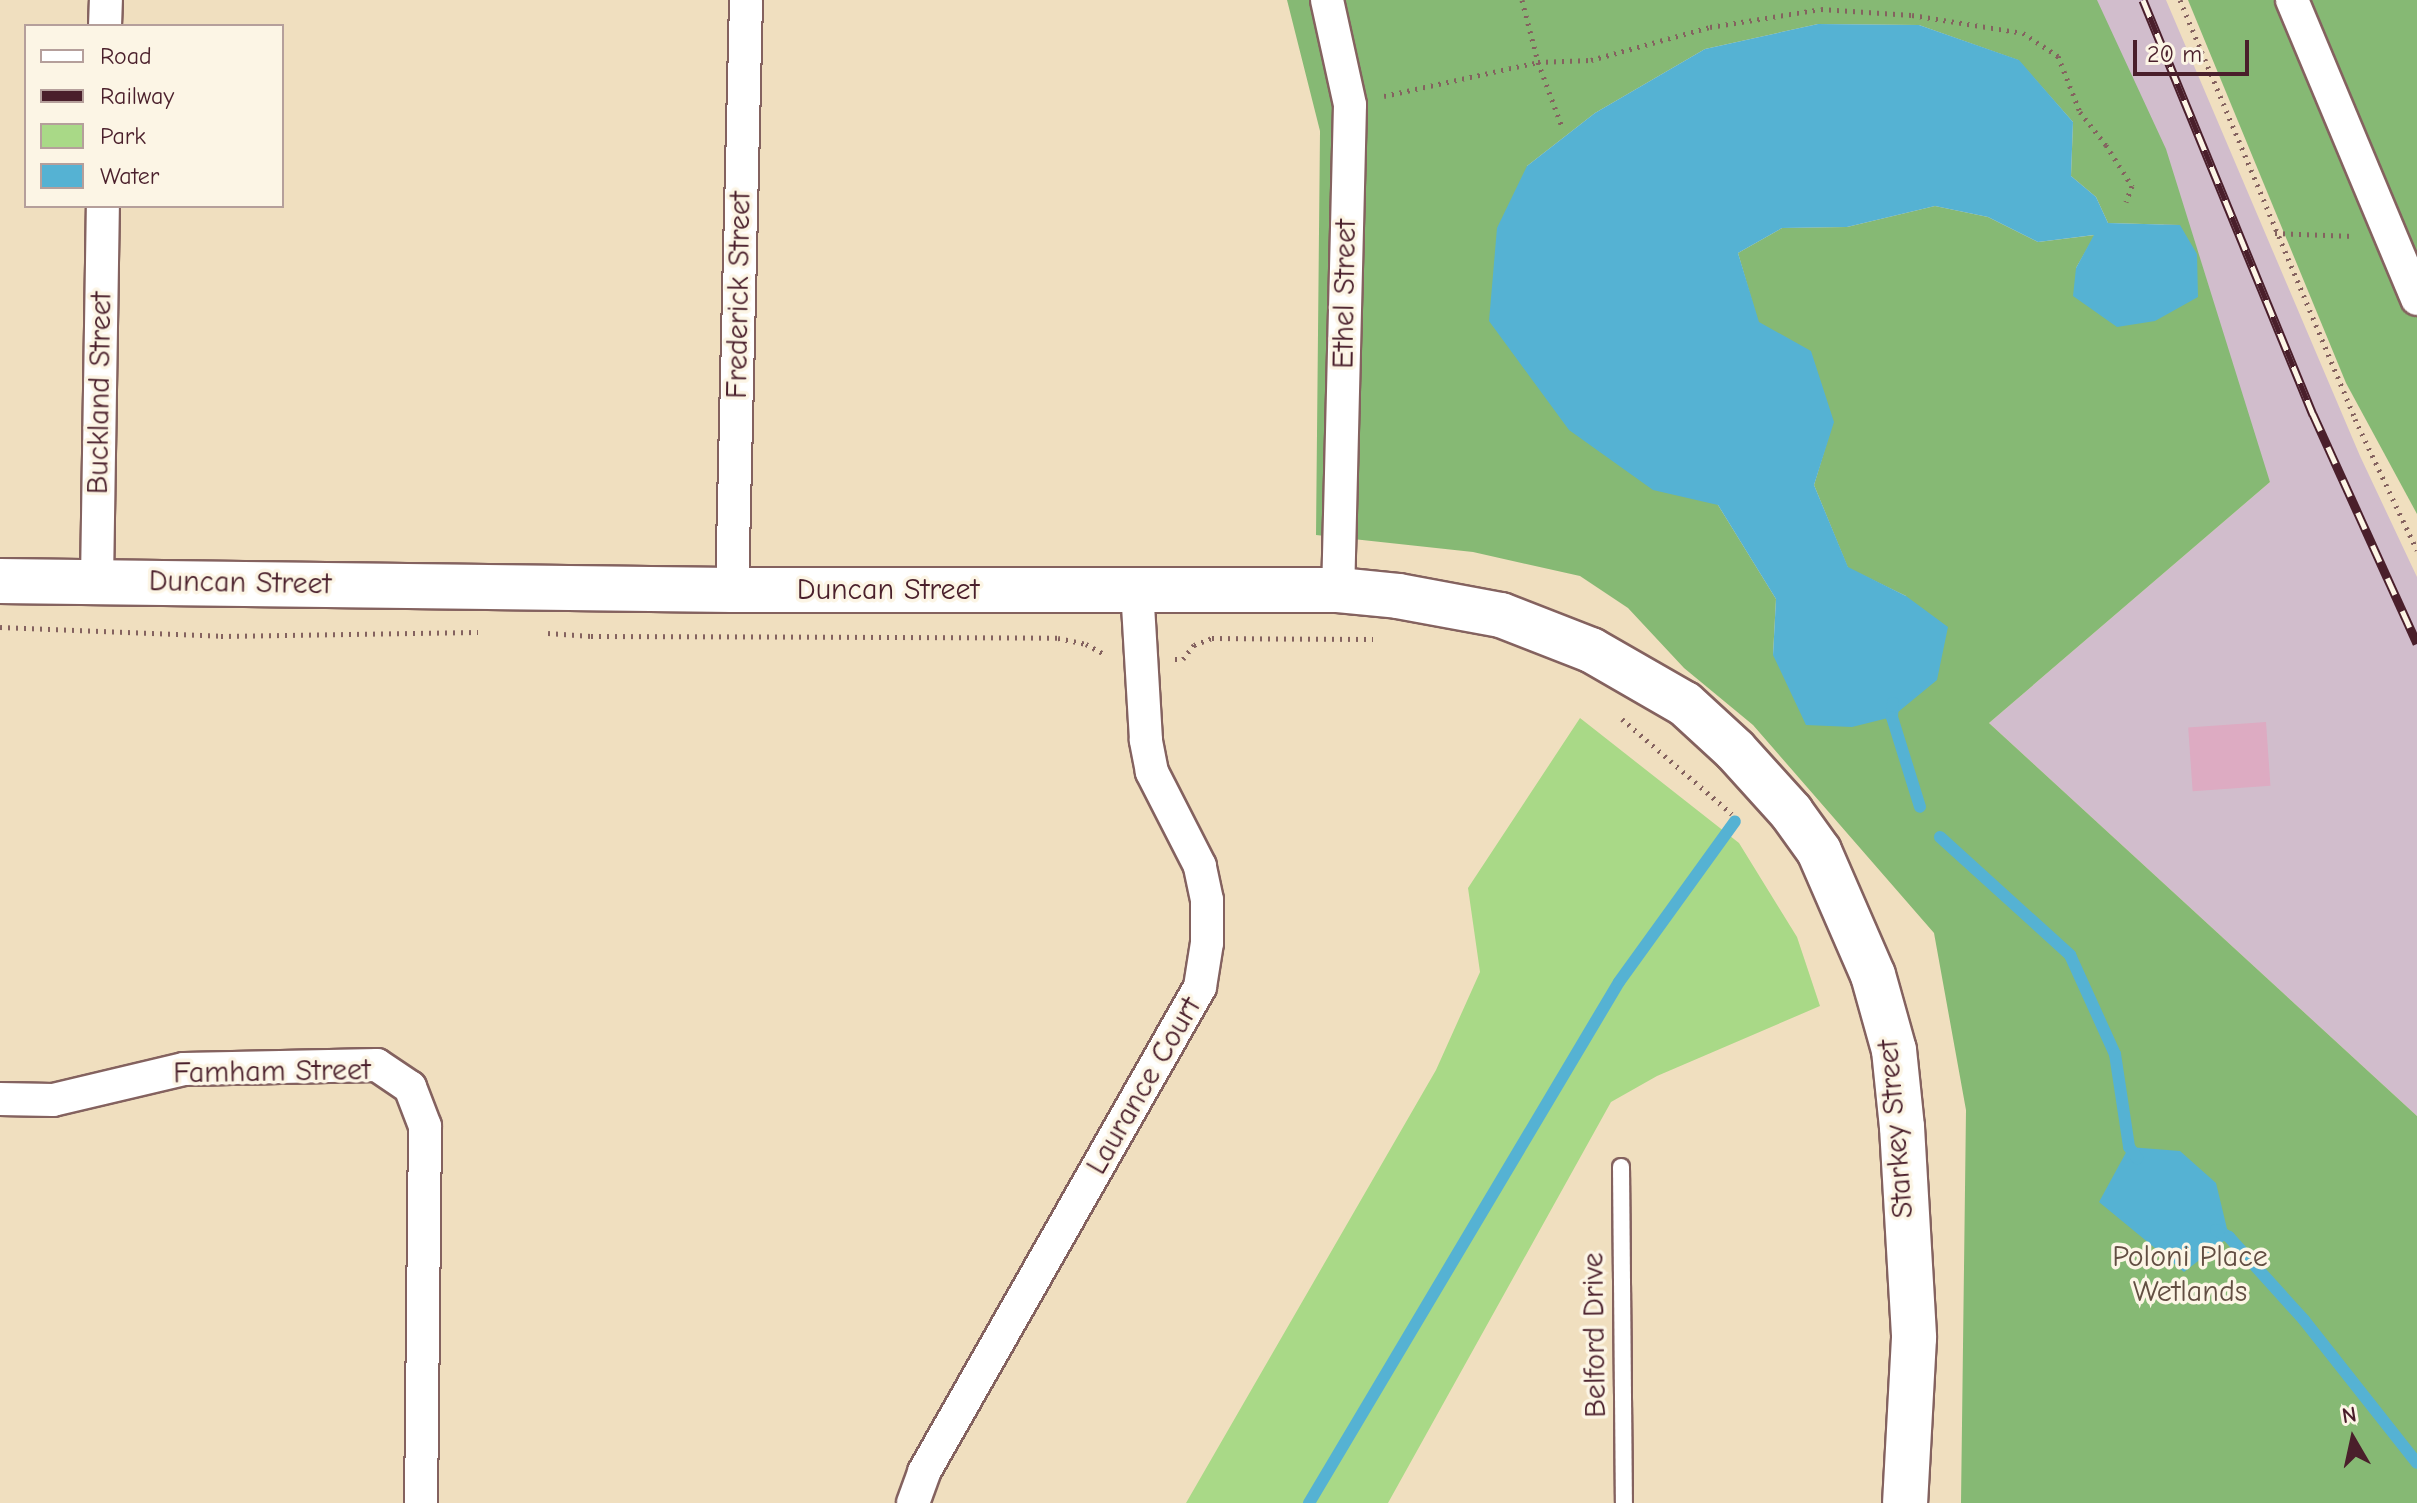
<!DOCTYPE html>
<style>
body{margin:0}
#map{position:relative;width:2417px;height:1503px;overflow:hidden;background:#f0dfbf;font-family:"Comic Neue",sans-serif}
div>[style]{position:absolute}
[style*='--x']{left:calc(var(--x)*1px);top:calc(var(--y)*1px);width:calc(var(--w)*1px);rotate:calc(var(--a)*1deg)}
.industrial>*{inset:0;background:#d1bdcc}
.green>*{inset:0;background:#a9d987}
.forest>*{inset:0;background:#86b974}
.water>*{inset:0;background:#55b2d3}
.stream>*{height:12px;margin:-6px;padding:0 6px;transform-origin:6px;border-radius:6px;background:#55b2d3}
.building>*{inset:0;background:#ddabc2;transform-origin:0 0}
.path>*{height:5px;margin-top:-2.5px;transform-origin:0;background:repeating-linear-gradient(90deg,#84625f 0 2px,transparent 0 8px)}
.roads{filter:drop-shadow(2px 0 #84625f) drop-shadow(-2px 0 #84625f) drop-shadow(0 2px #84625f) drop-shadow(0 -2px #84625f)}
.lane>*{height:16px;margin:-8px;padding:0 8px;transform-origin:8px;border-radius:8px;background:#fff}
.street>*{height:32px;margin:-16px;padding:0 16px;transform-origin:16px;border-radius:16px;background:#fff}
.secondary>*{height:44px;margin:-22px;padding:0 22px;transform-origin:22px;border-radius:22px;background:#fff}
.rail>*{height:9px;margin-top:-4.5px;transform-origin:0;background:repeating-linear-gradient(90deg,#fcf5e5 0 18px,#4a1f2b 0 36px);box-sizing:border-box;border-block:2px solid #4a1f2b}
span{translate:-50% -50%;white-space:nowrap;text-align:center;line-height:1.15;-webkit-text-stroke:7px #fcf5e5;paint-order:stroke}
.street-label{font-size:30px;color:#4a1f2b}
.park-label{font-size:30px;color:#624e42}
.legend{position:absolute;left:24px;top:24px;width:260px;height:184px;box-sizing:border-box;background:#fcf5e5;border:2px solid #b59f9b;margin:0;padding:10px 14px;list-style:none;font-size:24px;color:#4a1f2b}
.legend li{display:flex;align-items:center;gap:16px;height:40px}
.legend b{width:40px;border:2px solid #b59f9b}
.north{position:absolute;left:2313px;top:1399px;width:80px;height:80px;-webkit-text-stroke:6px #fcf5e5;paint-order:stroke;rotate:351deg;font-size:22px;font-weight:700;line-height:32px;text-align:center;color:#4a1f2b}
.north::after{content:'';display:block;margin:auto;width:28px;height:36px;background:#4a1f2b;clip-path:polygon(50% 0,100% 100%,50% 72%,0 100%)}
.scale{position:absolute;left:2133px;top:40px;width:116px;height:36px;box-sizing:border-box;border:4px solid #4a1f2b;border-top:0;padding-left:10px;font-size:24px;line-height:28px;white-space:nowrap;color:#4a1f2b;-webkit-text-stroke:6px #fcf5e5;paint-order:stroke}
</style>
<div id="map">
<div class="industrial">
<i style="clip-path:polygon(2071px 0,2166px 0,2360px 456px,2417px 577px,2417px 1116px,1989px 723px,2270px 482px)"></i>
</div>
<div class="green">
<i style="clip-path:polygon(1580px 718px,1739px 843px,1797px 937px,1820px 1006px,1657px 1076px,1611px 1102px,1388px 1503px,1186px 1503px,1436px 1070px,1480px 972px,1468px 888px)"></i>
</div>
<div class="forest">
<i style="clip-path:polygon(evenodd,1287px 0,2097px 0,2166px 149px,2270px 482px,1989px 723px,2417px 1116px,2417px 1503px,1961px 1503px,1966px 1110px,1934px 933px,1753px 725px,1684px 668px,1628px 608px,1580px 576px,1473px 552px,1316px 535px,1320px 131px,1287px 0,1818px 24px,1919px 25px,2018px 60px,2073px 122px,2071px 176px,2096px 197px,2108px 223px,2180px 225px,2076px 268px,2095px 235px,2038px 242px,1988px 217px,1935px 206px,1847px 227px,1782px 228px,1738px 253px,1758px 322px,1833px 422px,1814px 485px,1848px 568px,1906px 596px,1773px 655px,1776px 599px,1718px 505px,1527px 166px,1595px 113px,1705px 49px,1818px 24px)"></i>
<i style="clip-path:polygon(2188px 0,2417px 0,2417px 514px,2346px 383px)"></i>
</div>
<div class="water">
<i style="clip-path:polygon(1818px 24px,1919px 25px,2019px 60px,2073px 122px,2071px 176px,2096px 197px,2108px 223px,2180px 225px,2197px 254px,2198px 297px,2155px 321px,2117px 327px,2073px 296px,2076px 268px,2094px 235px,2038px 242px,1988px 217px,1935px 206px,1847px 227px,1782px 228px,1738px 253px,1759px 322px,1811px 351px,1834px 422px,1814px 485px,1848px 567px,1906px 596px,1948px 627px,1937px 680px,1892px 717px,1852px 727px,1806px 725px,1773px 655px,1776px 599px,1718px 505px,1653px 490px,1569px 430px,1489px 321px,1497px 228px,1527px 166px,1595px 113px,1705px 49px)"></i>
<i style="clip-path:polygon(2129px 1147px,2180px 1151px,2216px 1183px,2229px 1237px,2184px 1272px,2099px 1202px)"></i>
</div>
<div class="stream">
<i style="--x:1893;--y:703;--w:14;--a:94"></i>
<i style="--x:1892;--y:717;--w:94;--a:72.7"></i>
<i style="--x:1940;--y:837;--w:176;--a:42.2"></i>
<i style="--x:2070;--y:955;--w:109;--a:65.6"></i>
<i style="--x:2115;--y:1054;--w:94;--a:81.4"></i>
<i style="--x:2129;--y:1147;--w:14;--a:54"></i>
<i style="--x:2216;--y:1230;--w:15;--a:28"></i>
<i style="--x:2229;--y:1237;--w:112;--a:47.9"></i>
<i style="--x:2304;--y:1320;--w:182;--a:51.7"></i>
<i style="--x:1309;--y:1503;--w:606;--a:-59.25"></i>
<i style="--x:1619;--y:982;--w:198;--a:-54.2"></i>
</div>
<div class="building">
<i style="left:2266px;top:722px;width:64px;height:78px;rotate:86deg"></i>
</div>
<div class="path">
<i style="--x:1522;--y:0;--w:64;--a:75.5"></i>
<i style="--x:1538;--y:62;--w:69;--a:69.7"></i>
<i style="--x:2180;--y:0;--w:454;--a:67.3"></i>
<i style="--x:2355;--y:419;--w:145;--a:64.7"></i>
<i style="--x:1384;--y:96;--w:158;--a:-12.4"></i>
<i style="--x:1538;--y:62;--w:53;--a:-2.2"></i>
<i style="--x:1591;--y:60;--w:123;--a:-15.5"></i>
<i style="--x:1710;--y:27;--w:112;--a:-9.2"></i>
<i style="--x:1821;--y:9;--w:91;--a:3.8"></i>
<i style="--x:1912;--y:15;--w:112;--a:9.2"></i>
<i style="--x:2023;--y:33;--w:42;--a:33.3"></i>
<i style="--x:2058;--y:56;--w:60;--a:68.6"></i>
<i style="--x:2080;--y:112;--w:42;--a:51.8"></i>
<i style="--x:2106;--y:145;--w:49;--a:57.6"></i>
<i style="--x:2132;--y:186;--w:17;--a:111"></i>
<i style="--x:2275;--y:233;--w:79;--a:2.2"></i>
<i style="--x:0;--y:627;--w:221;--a:2.3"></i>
<i style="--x:221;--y:636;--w:257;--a:-0.9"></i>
<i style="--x:548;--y:633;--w:43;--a:4"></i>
<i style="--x:591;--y:636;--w:467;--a:0.2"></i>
<i style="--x:1058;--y:638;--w:29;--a:12"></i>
<i style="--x:1086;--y:644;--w:23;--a:29"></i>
<i style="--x:1175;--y:659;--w:8;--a:0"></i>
<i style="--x:1183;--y:659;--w:18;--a:-52"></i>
<i style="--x:1194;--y:645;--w:19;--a:-21"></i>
<i style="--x:1212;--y:638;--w:161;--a:0.4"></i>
<i style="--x:1622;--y:719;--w:145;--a:40.8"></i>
</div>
<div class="roads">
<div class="lane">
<i style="--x:1621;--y:1167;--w:336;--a:89.5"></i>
</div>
<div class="street">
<i style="--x:1327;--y:0;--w:107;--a:77.6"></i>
<i style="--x:1350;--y:105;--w:485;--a:91.4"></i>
<i style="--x:2292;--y:0;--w:324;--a:67.3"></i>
<i style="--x:105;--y:26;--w:26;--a:-88"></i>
<i style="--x:97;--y:581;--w:375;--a:-89.1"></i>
<i style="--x:732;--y:590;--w:590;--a:-88.64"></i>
<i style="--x:0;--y:1099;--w:53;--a:1.1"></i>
<i style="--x:53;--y:1100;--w:135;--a:-13.3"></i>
<i style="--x:184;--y:1069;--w:193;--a:-1.2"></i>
<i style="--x:377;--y:1065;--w:40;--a:34"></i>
<i style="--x:410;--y:1087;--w:42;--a:69"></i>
<i style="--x:425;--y:1126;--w:377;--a:90.6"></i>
<i style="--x:913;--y:1503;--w:33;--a:-70"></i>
<i style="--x:924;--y:1472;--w:558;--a:-60.36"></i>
<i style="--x:1200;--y:987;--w:45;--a:-81"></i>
<i style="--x:1207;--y:943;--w:43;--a:-90"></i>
<i style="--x:1207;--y:900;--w:35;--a:-102"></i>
<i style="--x:1200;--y:866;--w:106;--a:-117.1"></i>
<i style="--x:1152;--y:772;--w:33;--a:-101"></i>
<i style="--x:1146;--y:740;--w:151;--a:-93.4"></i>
</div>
<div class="secondary">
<i style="--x:0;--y:581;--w:732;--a:0.7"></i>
<i style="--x:732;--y:590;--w:606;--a:0"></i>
<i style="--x:1338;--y:590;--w:60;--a:5.7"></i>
<i style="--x:1398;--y:596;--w:105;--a:10.5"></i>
<i style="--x:1501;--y:615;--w:97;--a:21.3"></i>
<i style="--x:1591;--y:650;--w:108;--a:29.9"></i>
<i style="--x:1685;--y:704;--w:68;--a:42.6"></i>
<i style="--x:1735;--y:750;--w:84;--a:47.9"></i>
<i style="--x:1791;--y:812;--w:48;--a:54.3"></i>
<i style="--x:1819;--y:851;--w:135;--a:66.5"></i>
<i style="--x:1873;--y:975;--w:78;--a:74.4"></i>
<i style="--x:1894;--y:1050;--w:77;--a:84.1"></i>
<i style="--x:1902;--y:1127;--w:211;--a:86.7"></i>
<i style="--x:1914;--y:1338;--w:165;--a:93.1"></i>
</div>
</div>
<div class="rail">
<i style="--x:2143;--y:0;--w:448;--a:67.7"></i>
<i style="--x:2313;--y:414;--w:252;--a:65.6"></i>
</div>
<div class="street-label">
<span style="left:1345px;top:294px;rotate:-89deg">Ethel Street</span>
<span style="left:739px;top:295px;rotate:-89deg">Frederick Street</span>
<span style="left:100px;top:393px;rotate:-89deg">Buckland Street</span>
<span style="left:240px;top:583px;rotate:1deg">Duncan Street</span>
<span style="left:888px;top:590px">Duncan Street</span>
<span style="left:272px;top:1072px;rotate:-1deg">Famham Street</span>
<span style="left:1144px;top:1086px;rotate:-60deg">Laurance Court</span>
<span style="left:1896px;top:1129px;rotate:-95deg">Starkey Street</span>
<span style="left:1595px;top:1335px;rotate:-91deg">Belford Drive</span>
</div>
<div class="park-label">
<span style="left:2190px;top:1274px">Poloni Place<br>Wetlands</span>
</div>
<ul class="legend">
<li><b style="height:10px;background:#fff"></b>Road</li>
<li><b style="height:10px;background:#4a1f2b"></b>Railway</li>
<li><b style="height:22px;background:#a9d987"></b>Park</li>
<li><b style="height:22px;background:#55b2d3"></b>Water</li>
</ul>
<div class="north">N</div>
<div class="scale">20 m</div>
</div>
